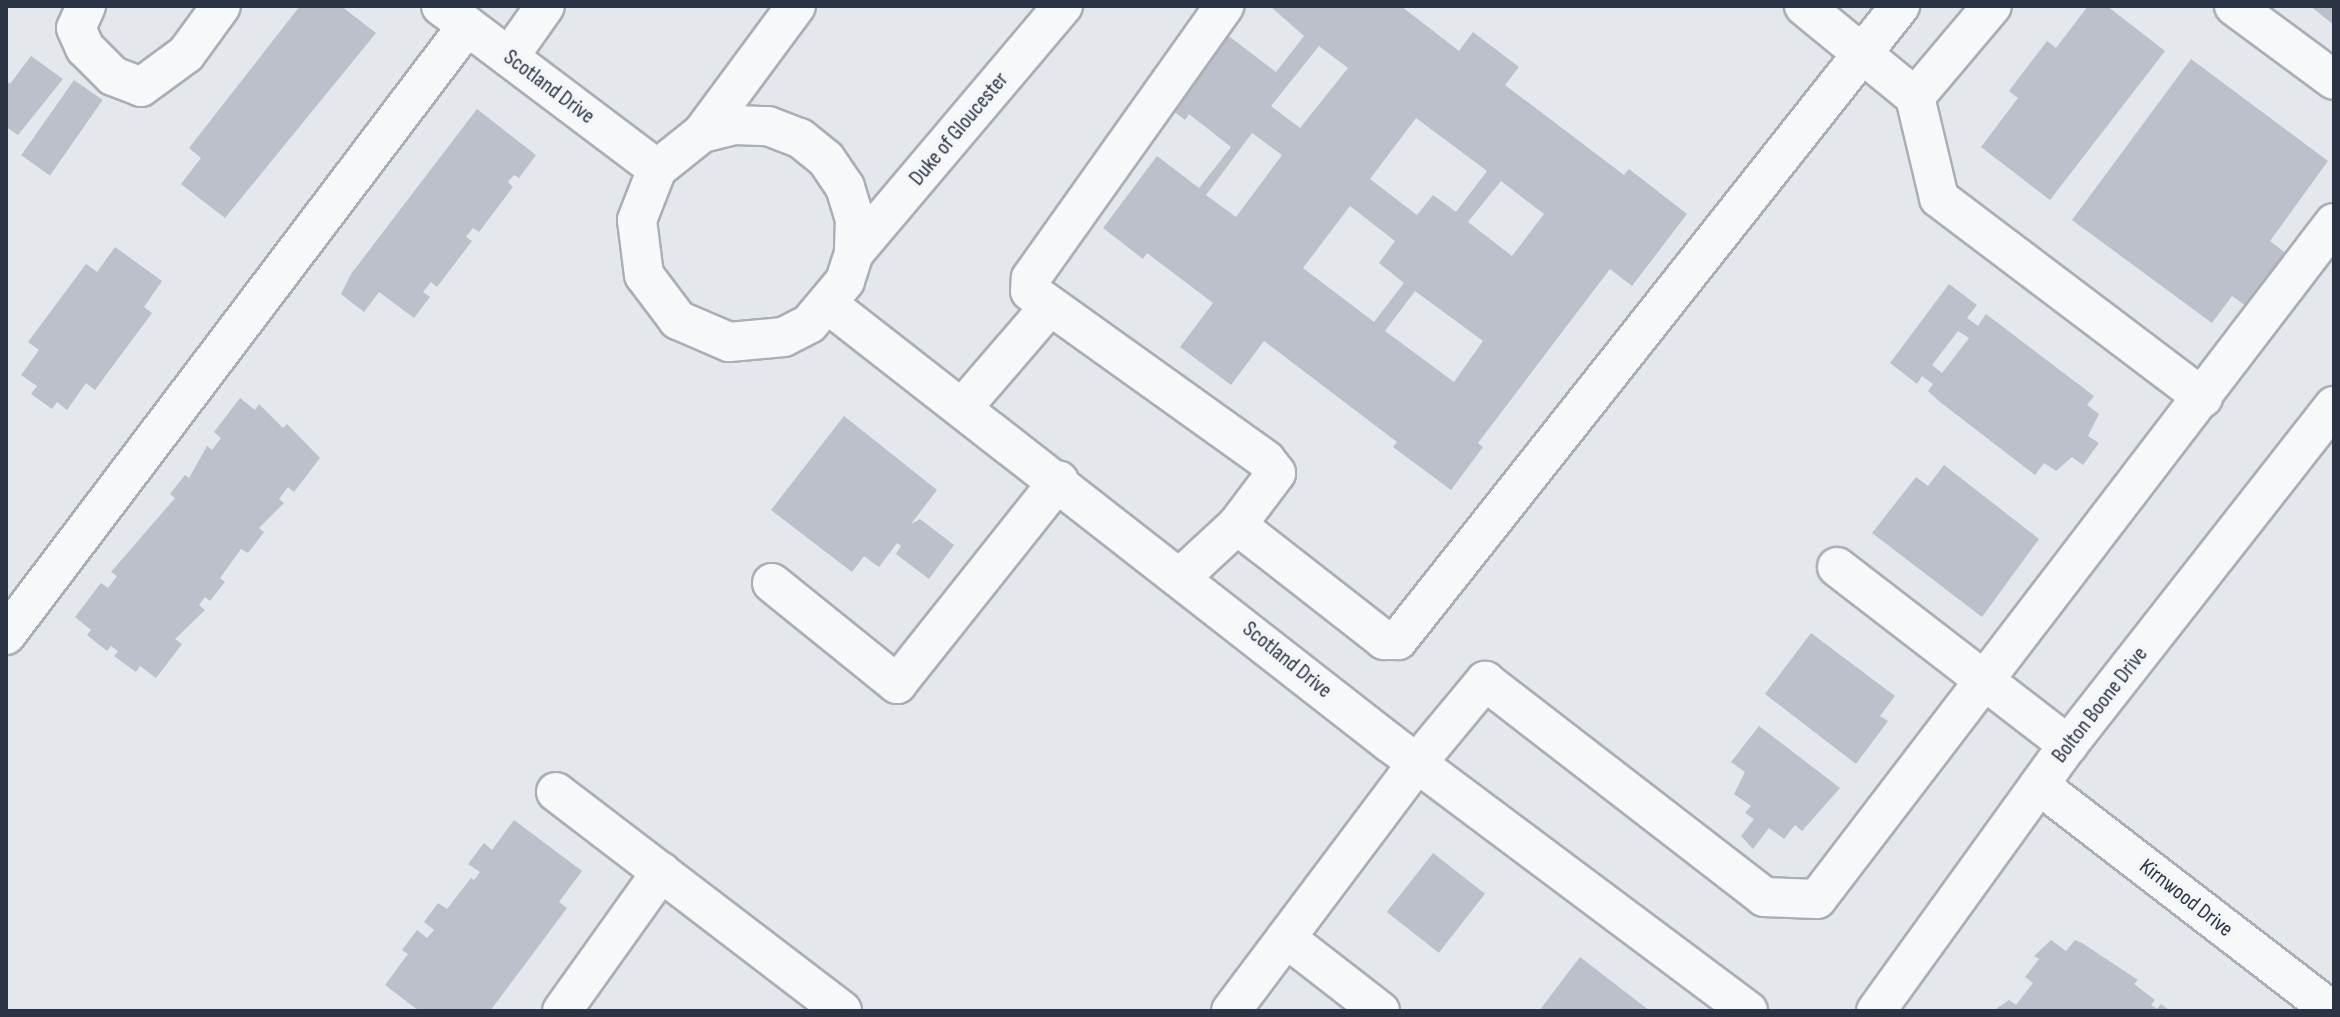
<!DOCTYPE html>
<style>
body{margin:0}
#map{position:relative;width:2340px;height:1017px;overflow:hidden;background:#e4e7ec;font-family:"Sofia Sans Condensed",sans-serif}
div>[style]{position:absolute}
[style*='--x']{left:calc(var(--x)*1px);top:calc(var(--y)*1px);width:calc(var(--w)*1px);rotate:calc(var(--a)*1deg)}
.building>*{inset:0;background:#bbc0ca;transform-origin:0 0}
.roads{filter:drop-shadow(2px 0 #a9aeb7) drop-shadow(-2px 0 #a9aeb7) drop-shadow(0 2px #a9aeb7) drop-shadow(0 -2px #a9aeb7)}
.minor>*{height:38px;margin:-19px;padding:0 19px;transform-origin:19px;border-radius:19px;background:#f7f8fa}
span{translate:-50% -50%;white-space:nowrap;text-align:center;line-height:1.15;-webkit-text-stroke:8px #f4f6f9;paint-order:stroke}
.street-label{font-size:22px;color:#2b3445}
.frame{position:absolute;inset:0;border:8px solid #2b3445;pointer-events:none}
</style>
<div id="map">
<div class="building">
<i style="clip-path:polygon(300px 6px,341px 6px,376px 33px,225px 218px,181px 184px,201px 158px,189px 148px)"></i>
<i style="clip-path:polygon(evenodd,1270px 6px,1401px 6px,1459px 51px,1473px 32px,1519px 67px,1505px 85px,1624px 175px,1629px 169px,1687px 214px,1632px 286px,1610px 269px,1478px 443px,1483px 447px,1451px 490px,1393px 447px,1397px 442px,1264px 341px,1231px 385px,1180px 347px,1213px 303px,1147px 253px,1143px 259px,1103px 228px,1157px 156px,1199px 188px,1231px 147px,1189px 114px,1185px 120px,1145px 90px,1201px 15px,1276px 72px,1304px 36px,1270px 6px,1319px 46px,1348px 68px,1300px 128px,1271px 106px,1319px 46px,1270px 6px,1416px 118px,1487px 171px,1456px 212px,1433px 195px,1417px 215px,1370px 179px,1416px 118px,1270px 6px,1252px 133px,1282px 155px,1236px 217px,1206px 195px,1252px 133px,1270px 6px,1501px 181px,1544px 214px,1512px 256px,1468px 222px,1501px 181px,1270px 6px,1350px 206px,1395px 241px,1379px 263px,1404px 283px,1374px 322px,1303px 268px,1350px 206px,1270px 6px,1415px 291px,1483px 341px,1454px 382px,1385px 331px,1415px 291px)"></i>
<i style="clip-path:polygon(2088px 6px,2107px 6px,2165px 51px,2050px 200px,1981px 147px,2018px 98px,2009px 91px,2047px 41px,2056px 48px)"></i>
<i style="clip-path:polygon(2310px 6px,2334px 6px,2334px 25px)"></i>
<i style="clip-path:polygon(31px 56px,63px 79px,18px 135px,6px 127px,6px 81px,10px 84px)"></i>
<i style="clip-path:polygon(2191px 59px,2328px 161px,2270px 241px,2295px 260px,2256px 313px,2232px 296px,2212px 323px,2072px 220px)"></i>
<i style="left:74px;top:80px;width:35px;height:92px;rotate:35deg"></i>
<i style="clip-path:polygon(477px 109px,536px 155px,519px 178px,514px 175px,508px 182px,513px 187px,479px 232px,473px 228px,466px 237px,472px 241px,437px 287px,431px 282px,423px 292px,430px 297px,414px 318px,379px 292px,364px 312px,341px 294px,351px 274px)"></i>
<i style="clip-path:polygon(115px 247px,162px 281px,144px 307px,152px 313px,95px 390px,86px 383px,67px 410px,57px 402px,52px 409px,31px 394px,37px 386px,21px 375px,39px 350px,28px 342px,86px 264px,97px 272px)"></i>
<i style="clip-path:polygon(evenodd,1949px 284px,1977px 305px,1967px 318px,1978px 326px,1986px 314px,2094px 396px,2087px 405px,2099px 414px,2088px 436px,2099px 443px,2083px 465px,2072px 457px,2056px 471px,2044px 463px,2035px 475px,1940px 402px,1928px 391px,1933px 384px,1922px 376px,1917px 384px,1890px 363px,1949px 284px,1958px 331px,1969px 338px,1942px 373px,1932px 365px,1958px 331px)"></i>
<i style="clip-path:polygon(240px 398px,255px 410px,259px 404px,283px 428px,287px 424px,320px 458px,294px 492px,288px 487px,279px 499px,284px 503px,259px 528px,264px 532px,248px 553px,241px 549px,220px 578px,225px 582px,210px 601px,205px 597px,199px 605px,205px 610px,175px 639px,182px 644px,156px 678px,140px 666px,136px 672px,114px 656px,118px 651px,111px 646px,107px 651px,87px 635px,91px 630px,75px 617px,101px 583px,108px 588px,117px 576px,111px 572px,175px 498px,170px 494px,185px 475px,189px 478px,207px 446px,212px 450px,221px 438px,214px 432px)"></i>
<i style="clip-path:polygon(844px 416px,937px 490px,911px 524px,920px 519px,954px 545px,929px 579px,896px 554px,901px 546px,897px 543px,879px 567px,864px 556px,852px 572px,771px 510px)"></i>
<i style="clip-path:polygon(1944px 465px,2039px 539px,1982px 617px,1872px 533px,1916px 477px,1928px 486px)"></i>
<i style="clip-path:polygon(1811px 633px,1895px 696px,1880px 716px,1888px 721px,1856px 764px,1765px 694px)"></i>
<i style="clip-path:polygon(1759px 726px,1840px 788px,1802px 831px,1795px 825px,1784px 839px,1769px 828px,1753px 849px,1741px 836px,1754px 819px,1745px 813px,1751px 806px,1734px 794px,1745px 772px,1731px 762px)"></i>
<i style="clip-path:polygon(514px 820px,582px 871px,559px 902px,567px 908px,490px 1011px,419px 1011px,385px 985px,408px 954px,402px 950px,417px 930px,427px 938px,434px 930px,424px 922px,438px 903px,447px 909px,471px 878px,474px 880px,480px 872px,468px 864px,484px 843px,492px 850px)"></i>
<i style="left:1433px;top:853px;width:66px;height:75px;rotate:38deg"></i>
<i style="clip-path:polygon(2051px 940px,2066px 951px,2075px 940px,2082px 943px,2138px 980px,2134px 984px,2155px 1000px,2151px 1005px,2157px 1009px,2161px 1004px,2170px 1011px,1993px 1011px,2009px 1000px,2016px 1005px,2033px 983px,2025px 977px,2039px 959px,2034px 956px)"></i>
<i style="clip-path:polygon(1580px 957px,1650px 1011px,1539px 1011px)"></i>
</div>
<div class="roads">
<div class="minor">
<i style="--x:86;--y:6;--w:24;--a:114"></i>
<i style="--x:76;--y:28;--w:22;--a:66"></i>
<i style="--x:85;--y:48;--w:40;--a:45"></i>
<i style="--x:113;--y:76;--w:30;--a:21"></i>
<i style="--x:141;--y:87;--w:56;--a:-36.3"></i>
<i style="--x:186;--y:54;--w:59;--a:-53.9"></i>
<i style="--x:441;--y:6;--w:271;--a:37"></i>
<i style="--x:1804;--y:6;--w:144;--a:39.3"></i>
<i style="--x:1915;--y:97;--w:104;--a:76.6"></i>
<i style="--x:1939;--y:198;--w:331;--a:37.1"></i>
<i style="--x:2234;--y:6;--w:124;--a:36.5"></i>
<i style="--x:509;--y:57;--w:62;--a:-54.8"></i>
<i style="--x:1915;--y:97;--w:119;--a:-49.8"></i>
<i style="--x:702;--y:133;--w:34;--a:-14"></i>
<i style="--x:735;--y:125;--w:33;--a:2"></i>
<i style="--x:768;--y:126;--w:34;--a:21"></i>
<i style="--x:800;--y:138;--w:33;--a:39"></i>
<i style="--x:826;--y:159;--w:34;--a:56"></i>
<i style="--x:845;--y:187;--w:34;--a:73"></i>
<i style="--x:855;--y:219;--w:34;--a:92"></i>
<i style="--x:854;--y:253;--w:29;--a:108"></i>
<i style="--x:845;--y:281;--w:56;--a:129.9"></i>
<i style="--x:809;--y:324;--w:28;--a:153"></i>
<i style="--x:784;--y:337;--w:55;--a:174.8"></i>
<i style="--x:729;--y:342;--w:56;--a:-156.7"></i>
<i style="--x:678;--y:320;--w:56;--a:-127.1"></i>
<i style="--x:644;--y:275;--w:55;--a:-97.3"></i>
<i style="--x:637;--y:220;--w:55;--a:-68.6"></i>
<i style="--x:657;--y:169;--w:58;--a:-38.7"></i>
<i style="--x:702;--y:133;--w:158;--a:-53.5"></i>
<i style="--x:854;--y:253;--w:324;--a:-49.8"></i>
<i style="--x:829;--y:305;--w:712;--a:37.98"></i>
<i style="--x:1390;--y:743;--w:447;--a:36.8"></i>
<i style="--x:964;--y:406;--w:132;--a:-49.3"></i>
<i style="--x:1237;--y:525;--w:187;--a:38"></i>
<i style="--x:1384;--y:640;--w:14;--a:0"></i>
<i style="--x:1398;--y:640;--w:809;--a:-51.63"></i>
<i style="--x:1837;--y:567;--w:292;--a:37.6"></i>
<i style="--x:1182;--y:576;--w:75;--a:-42.8"></i>
<i style="--x:1237;--y:525;--w:65;--a:-53.1"></i>
<i style="--x:1276;--y:473;--w:16;--a:-128"></i>
<i style="--x:1266;--y:460;--w:290;--a:-144.4"></i>
<i style="--x:1030;--y:291;--w:13;--a:-86"></i>
<i style="--x:1031;--y:278;--w:334;--a:-54.6"></i>
<i style="--x:772;--y:583;--w:161;--a:38.9"></i>
<i style="--x:897;--y:684;--w:260;--a:-51.5"></i>
<i style="--x:6;--y:635;--w:764;--a:-52.88"></i>
<i style="--x:2039;--y:785;--w:370;--a:37.6"></i>
<i style="--x:556;--y:792;--w:360;--a:37.4"></i>
<i style="--x:1286;--y:938;--w:119;--a:37.8"></i>
<i style="--x:562;--y:1011;--w:171;--a:-54.5"></i>
<i style="--x:1231;--y:1011;--w:310;--a:-53.1"></i>
<i style="--x:1417;--y:763;--w:107;--a:-50.3"></i>
<i style="--x:1485;--y:681;--w:353;--a:37.7"></i>
<i style="--x:1764;--y:897;--w:53;--a:2.2"></i>
<i style="--x:1817;--y:899;--w:851;--a:-52.59"></i>
<i style="--x:1876;--y:1011;--w:328;--a:-54.2"></i>
<i style="--x:2068;--y:745;--w:431;--a:-51.9"></i>
</div>
</div>
<div class="street-label">
<span style="left:549px;top:87px;rotate:37deg">Scotland Drive</span>
<span style="left:959px;top:129px;rotate:-50deg">Duke of Gloucester</span>
<span style="left:1287px;top:660px;rotate:39deg">Scotland Drive</span>
<span style="left:2100px;top:705px;rotate:-52deg">Bolton Boone Drive</span>
<span style="left:2186px;top:898px;rotate:38deg">Kirnwood Drive</span>
</div>
<div class="frame"></div>
</div>
